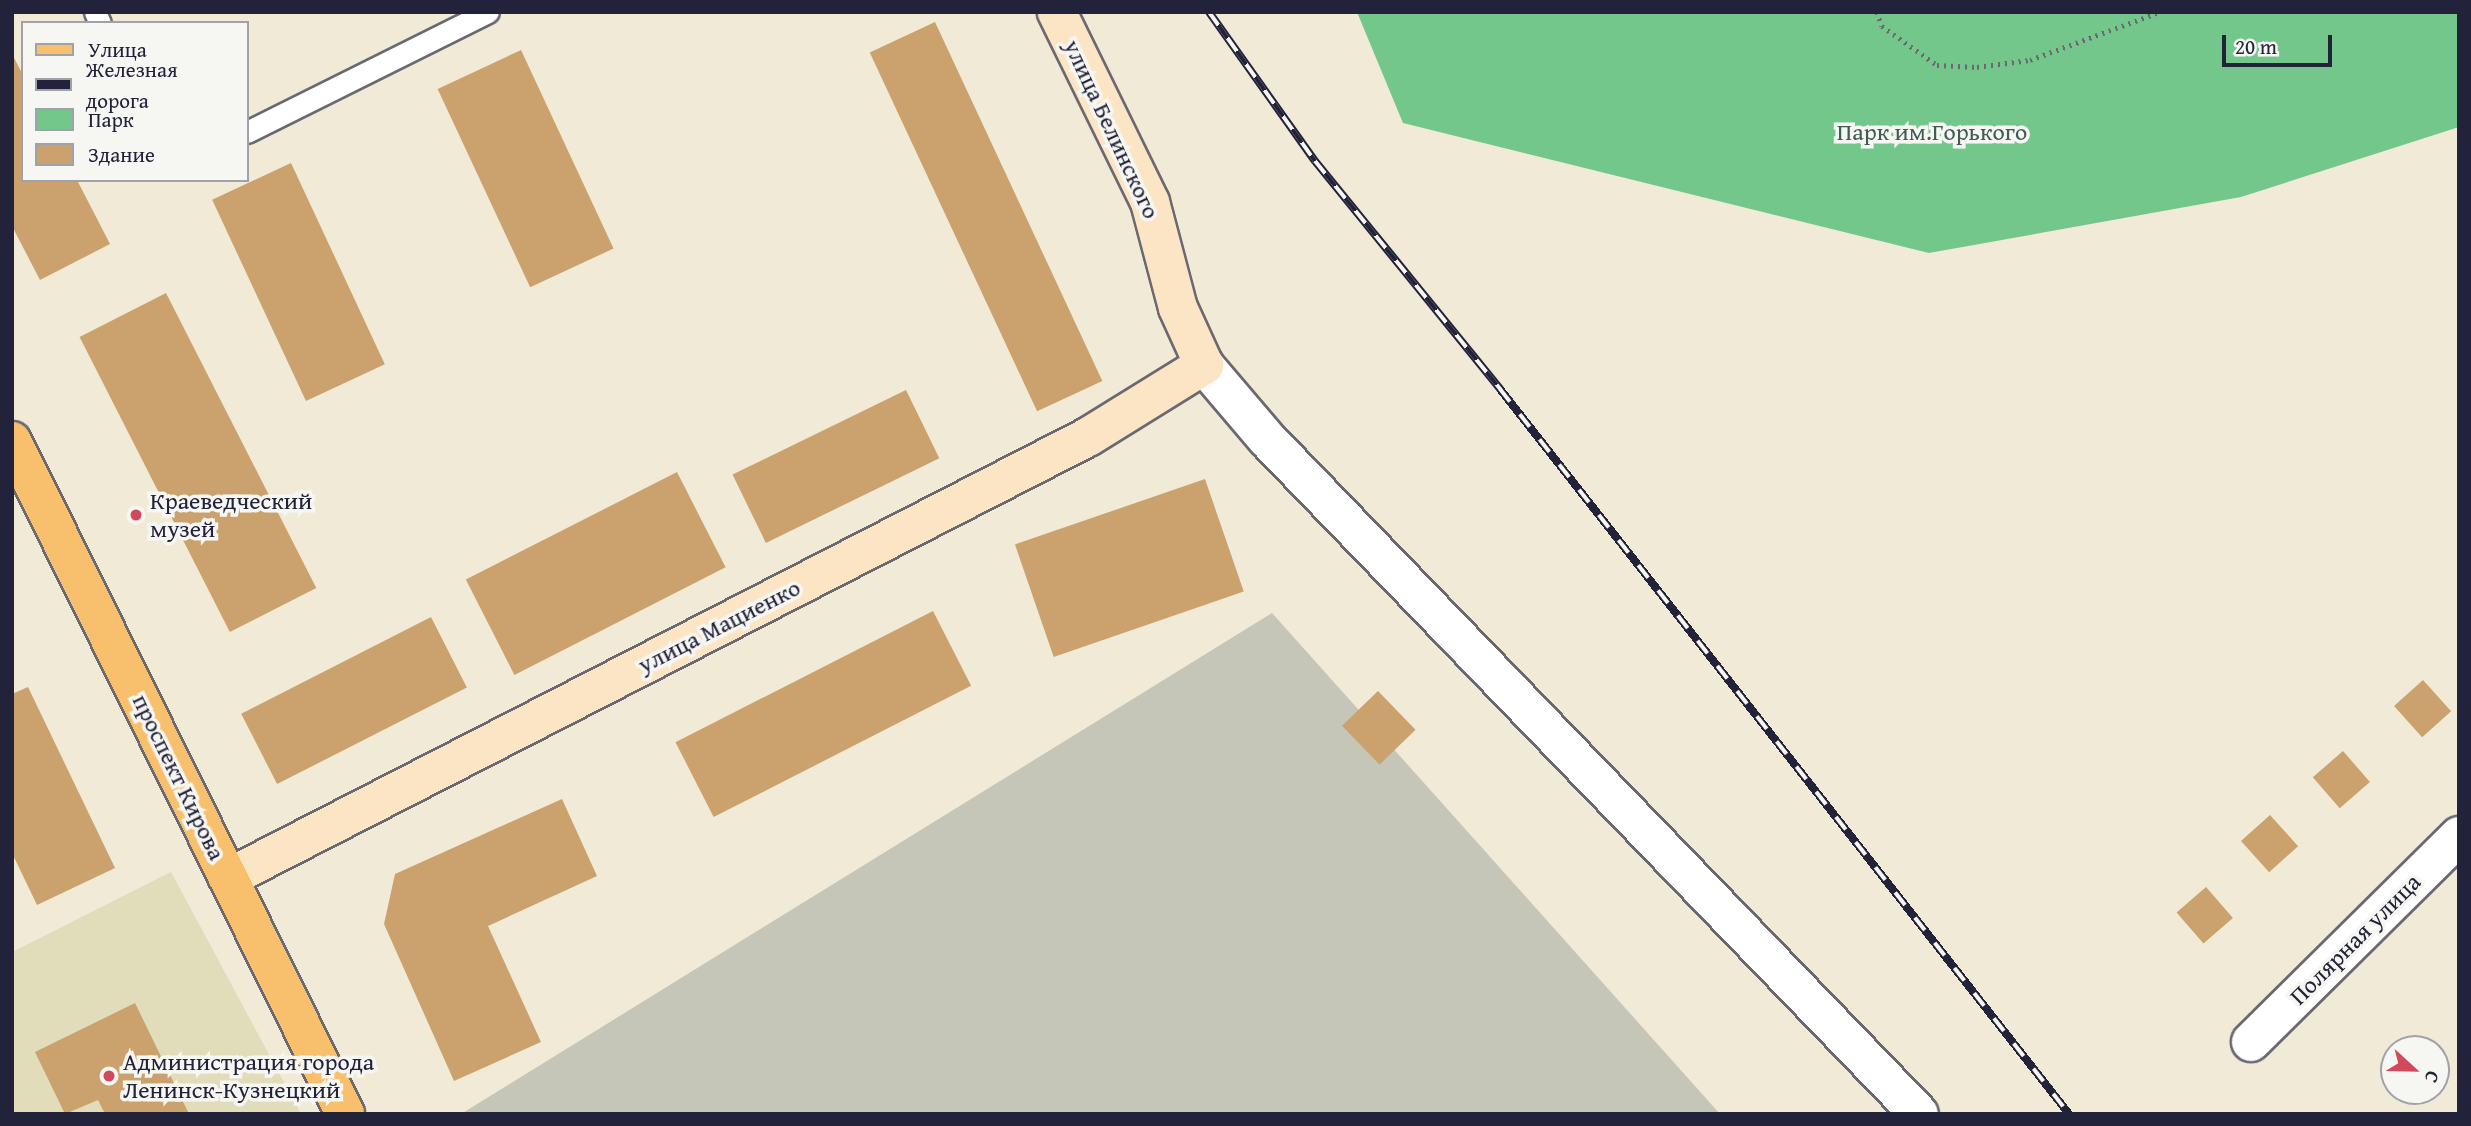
<!DOCTYPE html>
<meta charset="utf-8">
<style>
body{margin:0}
#map{position:relative;width:2471px;height:1126px;overflow:hidden;background:#f1ead6;font-family:"Gentium Book Plus",serif}
div>[style]{position:absolute}
[style*='--x']{left:calc(var(--x)*1px);top:calc(var(--y)*1px);width:calc(var(--w)*1px);rotate:calc(var(--a)*1deg)}
.built>*{inset:0;background:#e1dcba}
.industrial>*{inset:0;background:#c5c5b8}
.green>*{inset:0;background:#74c78a}
.building>*{inset:0;background:#cba26e;transform-origin:0 0}
.path>*{height:4.5px;margin-top:-2.25px;transform-origin:0;background:repeating-linear-gradient(90deg,#6a6871 0 2px,transparent 0 7px)}
.roads{filter:drop-shadow(2px 0 #6a6871) drop-shadow(-2px 0 #6a6871) drop-shadow(0 2px #6a6871) drop-shadow(0 -2px #6a6871)}
.lane>*{height:21px;margin:-10.5px;padding:0 10.5px;transform-origin:10.5px;border-radius:10.5px;background:#fff}
.street>*{height:38px;margin:-19px;padding:0 19px;transform-origin:19px;border-radius:19px;background:#fff}
.secondary>*{height:38px;margin:-19px;padding:0 19px;transform-origin:19px;border-radius:19px;background:#fce5c4}
.primary>*{height:38px;margin:-19px;padding:0 19px;transform-origin:19px;border-radius:19px;background:#f8bf6c}
.rail>*{height:8px;margin-top:-4px;transform-origin:0;background:repeating-linear-gradient(90deg,#f6f6f2 0 16px,#22223b 0 32px);box-sizing:border-box;border-block:2px solid #22223b}
.dots>*{width:19px;height:19px;translate:-50% -50%;box-sizing:border-box;border:4px solid #f6f6f2;border-radius:50%}
span{translate:-50% -50%;white-space:nowrap;text-align:center;line-height:1.15;-webkit-text-stroke:7px #f6f6f2;paint-order:stroke}
.street-label{font-size:24px;color:#22223b}
.park-label{font-size:24px;color:#3f5c57}
.poi-label{font-size:24px;color:#22223b}
.left{translate:0 -50%;text-align:left}
.frame{position:absolute;inset:0;border:14px solid #22223b;pointer-events:none}
.legend{position:absolute;left:21px;top:21px;width:228px;height:161px;box-sizing:border-box;background:#f6f6f2;border:2px solid #a1a1a9;margin:0;padding:9px 12px;list-style:none;font-size:21px;color:#22223b}
.legend li{display:flex;align-items:center;gap:14px;height:35px}
.legend b{width:35px;border:2px solid #a1a1a9}
.north{position:absolute;left:2380px;top:1035px;width:70px;height:70px;box-sizing:border-box;background:#f6f6f2;border:2px solid #a1a1a9;border-radius:50%;rotate:112deg;font-size:19px;font-weight:700;line-height:28px;text-align:center;color:#22223b}
.north::after{content:'';display:block;margin:auto;width:24px;height:32px;background:#d1495b;clip-path:polygon(50% 0,100% 100%,50% 72%,0 100%)}
.scale{position:absolute;left:2222px;top:35px;width:110px;height:32px;box-sizing:border-box;border:4px solid #22223b;border-top:0;padding-left:9px;font-size:21px;line-height:24px;white-space:nowrap;color:#22223b;-webkit-text-stroke:5px #f6f6f2;paint-order:stroke}
</style>
<div id="map">
<div class="built">
<i style="clip-path:polygon(171px 872px,301px 1114px,12px 1114px,12px 952px)"></i>
</div>
<div class="industrial">
<i style="clip-path:polygon(1272px 613px,1720px 1114px,461px 1114px)"></i>
</div>
<div class="green">
<i style="clip-path:polygon(1357px 12px,2459px 12px,2459px 127px,2241px 197px,1929px 253px,1403px 123px)"></i>
</div>
<div class="building">
<i style="left:935px;top:22px;width:396px;height:72px;rotate:65deg"></i>
<i style="left:521px;top:50px;width:219px;height:92px;rotate:65deg"></i>
<i style="clip-path:polygon(12px 54px,23px 75px,23px 180px,77px 180px,110px 244px,40px 280px,12px 226px)"></i>
<i style="left:291px;top:163px;width:222px;height:87px;rotate:65deg"></i>
<i style="left:166px;top:293px;width:331px;height:97px;rotate:63deg"></i>
<i style="left:906px;top:390px;width:76px;height:193px;rotate:64deg"></i>
<i style="left:677px;top:472px;width:107px;height:237px;rotate:63deg"></i>
<i style="left:1205px;top:479px;width:119px;height:201px;rotate:71deg"></i>
<i style="left:933px;top:611px;width:84px;height:289px;rotate:63deg"></i>
<i style="left:431px;top:617px;width:79px;height:213px;rotate:63deg"></i>
<i style="left:2423px;top:680px;width:42px;height:39px;rotate:48deg"></i>
<i style="clip-path:polygon(28px 687px,115px 868px,37px 905px,12px 853px,12px 694px)"></i>
<i style="left:1378px;top:691px;width:54px;height:50px;rotate:46deg"></i>
<i style="left:2343px;top:751px;width:41px;height:40px;rotate:49deg"></i>
<i style="clip-path:polygon(562px 799px,597px 876px,488px 926px,541px 1042px,454px 1081px,384px 924px,395px 874px)"></i>
<i style="left:2270px;top:815px;width:42px;height:39px;rotate:48deg"></i>
<i style="left:2206px;top:887px;width:41px;height:39px;rotate:49deg"></i>
<i style="clip-path:polygon(135px 1003px,189px 1114px,105px 1114px,98px 1100px,65px 1114px,35px 1052px)"></i>
</div>
<div class="path">
<i style="--x:1877;--y:12;--w:15;--a:70"></i>
<i style="--x:1882;--y:26;--w:67;--a:35.3"></i>
<i style="--x:1937;--y:65;--w:40;--a:2.9"></i>
<i style="--x:1977;--y:67;--w:53;--a:-7.5"></i>
<i style="--x:2030;--y:60;--w:139;--a:-20.3"></i>
</div>
<div class="roads">
<div class="lane">
<i style="--x:95;--y:12;--w:12;--a:66"></i>
<i style="--x:247;--y:132;--w:269;--a:-26.5"></i>
</div>
<div class="street">
<i style="--x:1204;--y:365;--w:97;--a:49.6"></i>
<i style="--x:1267;--y:439;--w:938;--a:45.99"></i>
<i style="--x:2251;--y:1042;--w:293;--a:-44.7"></i>
</div>
<div class="secondary">
<i style="--x:228;--y:878;--w:966;--a:-27.15"></i>
<i style="--x:1088;--y:437;--w:137;--a:-31.8"></i>
<i style="--x:1204;--y:365;--w:63;--a:-114.5"></i>
<i style="--x:1178;--y:308;--w:110;--a:-104.8"></i>
<i style="--x:1150;--y:202;--w:212;--a:-116.1"></i>
</div>
<div class="primary">
<i style="--x:12;--y:441;--w:751;--a:63.67"></i>
</div>
</div>
<div class="rail">
<i style="--x:1209;--y:12;--w:183;--a:54.6"></i>
<i style="--x:1315;--y:161;--w:294;--a:50.9"></i>
<i style="--x:1500;--y:389;--w:922;--a:51.87"></i>
</div>
<div class="dots">
<i style="left:136px;top:515px;background:#d1495b"></i>
<i style="left:109px;top:1076px;background:#d1495b"></i>
</div>
<div class="street-label">
<span style="left:1112px;top:129px;rotate:65deg">улица Белинского</span>
<span style="left:719px;top:626px;rotate:-27deg">улица Мациенко</span>
<span style="left:179px;top:777px;rotate:64deg">проспект Кирова</span>
<span style="left:2355px;top:939px;rotate:-45deg">Полярная улица</span>
</div>
<div class="park-label">
<span style="left:1932px;top:132px">Парк им.Горького</span>
</div>
<div class="poi-label">
<span class="left" style="left:150px;top:515px">Краеведческий<br>музей</span>
<span class="left" style="left:123px;top:1076px">Администрация города<br>Ленинск-Кузнецкий</span>
</div>
<div class="frame"></div>
<ul class="legend">
<li><b style="height:9px;background:#f8bf6c"></b>Улица</li>
<li><b style="height:9px;background:#22223b"></b>Железная дорога</li>
<li><b style="height:19px;background:#74c78a"></b>Парк</li>
<li><b style="height:19px;background:#cba26e"></b>Здание</li>
</ul>
<div class="north">С</div>
<div class="scale">20 m</div>
</div>
